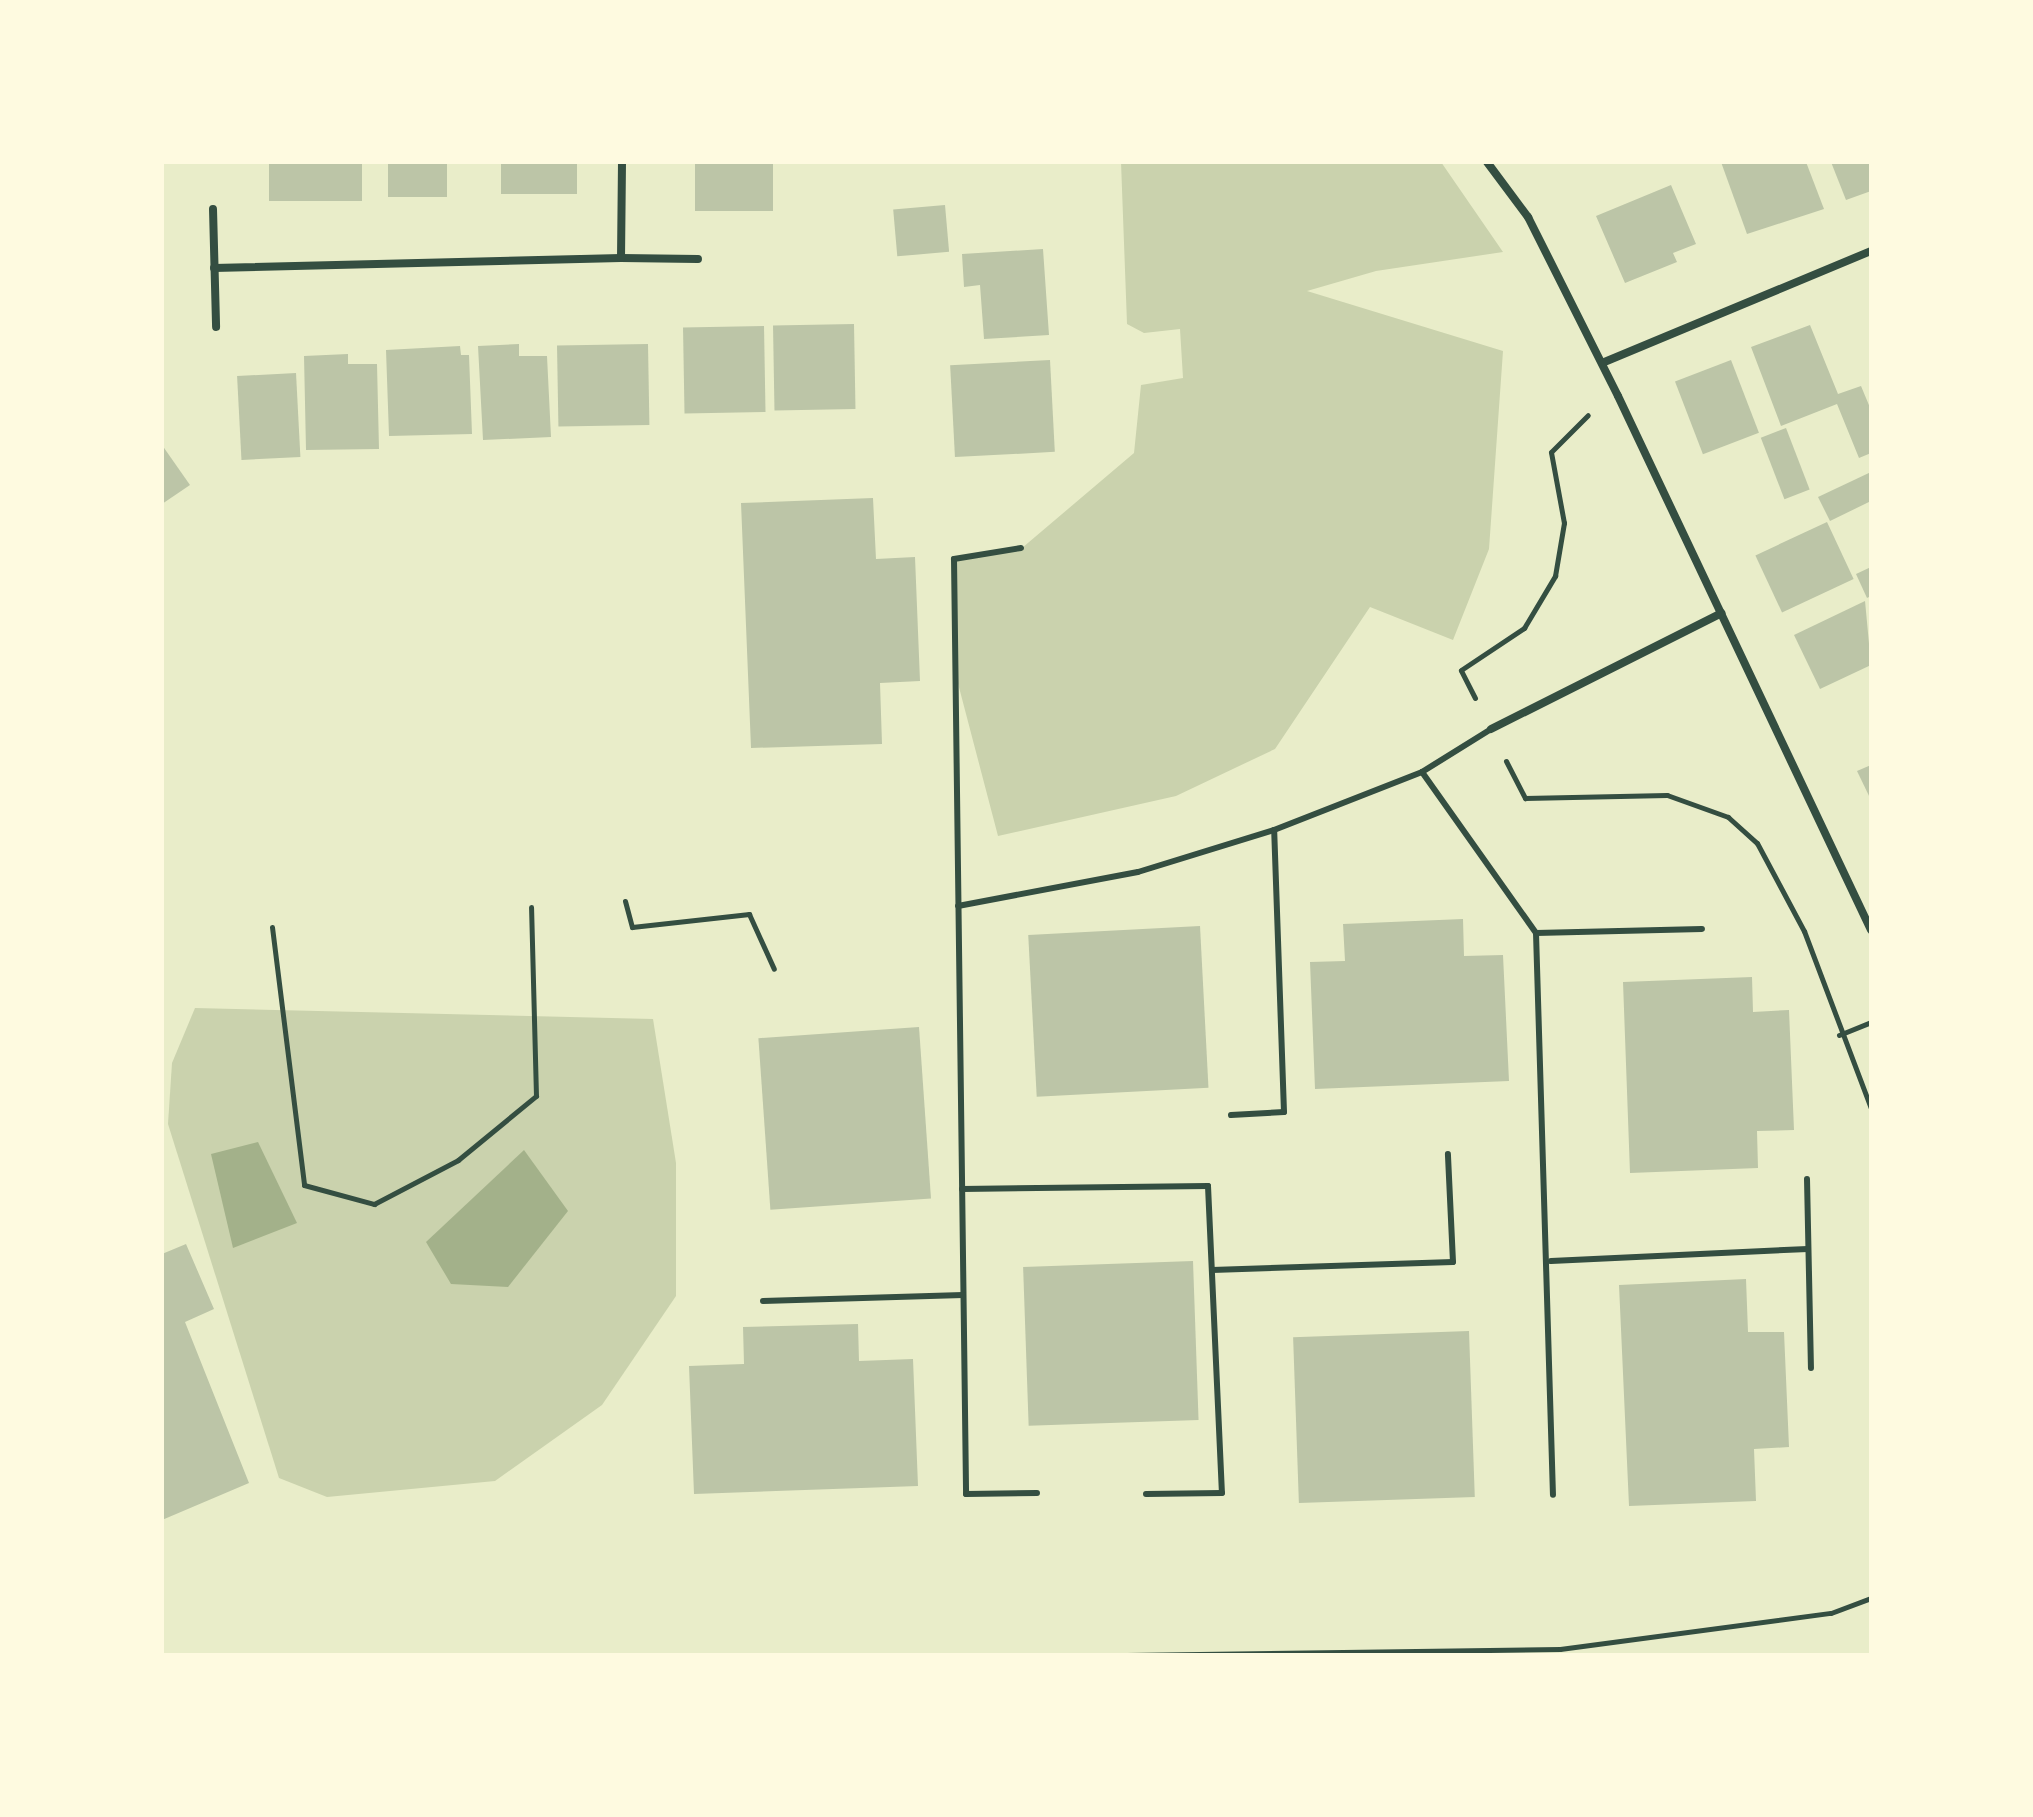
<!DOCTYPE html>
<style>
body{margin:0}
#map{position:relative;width:2033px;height:1817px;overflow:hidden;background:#e9edc9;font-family:Montserrat,sans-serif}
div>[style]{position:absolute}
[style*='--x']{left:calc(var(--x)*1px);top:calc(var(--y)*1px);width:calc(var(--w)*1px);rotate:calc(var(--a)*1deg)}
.green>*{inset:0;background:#cad2ad}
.water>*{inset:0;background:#a3b18a}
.building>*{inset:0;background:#bcc5a7;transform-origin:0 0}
.path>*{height:5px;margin:-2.5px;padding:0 2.5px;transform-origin:2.5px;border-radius:2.5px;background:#344e41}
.service>*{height:6px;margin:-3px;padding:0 3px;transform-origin:3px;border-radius:3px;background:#344e41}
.minor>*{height:8px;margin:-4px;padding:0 4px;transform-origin:4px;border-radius:4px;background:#344e41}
span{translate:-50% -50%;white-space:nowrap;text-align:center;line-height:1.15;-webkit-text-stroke:7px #fefae0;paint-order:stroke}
.frame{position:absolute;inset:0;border:164px solid #fefae0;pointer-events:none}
</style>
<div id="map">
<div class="green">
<i style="clip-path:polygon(1121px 162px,1441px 162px,1503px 252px,1376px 271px,1307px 291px,1503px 351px,1489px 549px,1453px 640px,1370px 607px,1275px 749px,1176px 796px,998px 836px,955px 672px,954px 559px,1022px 548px,1134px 453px,1141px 385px,1183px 378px,1180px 329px,1144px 333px,1127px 324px)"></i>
<i style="clip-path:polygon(195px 1008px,653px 1019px,676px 1163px,676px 1296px,602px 1405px,495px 1481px,327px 1497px,279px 1478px,168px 1124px,172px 1063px)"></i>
</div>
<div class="water">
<i style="clip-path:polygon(258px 1142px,297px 1223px,233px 1248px,211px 1154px)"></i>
<i style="clip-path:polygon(524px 1150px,568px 1211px,508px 1287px,451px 1284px,426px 1242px)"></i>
</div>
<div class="building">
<i style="left:269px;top:162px;width:93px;height:39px"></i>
<i style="left:388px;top:162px;width:59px;height:35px"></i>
<i style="left:501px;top:162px;width:76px;height:32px"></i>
<i style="left:695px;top:162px;width:78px;height:49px"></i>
<i style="clip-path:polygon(1721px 162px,1806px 162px,1824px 209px,1747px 234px)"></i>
<i style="clip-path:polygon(1831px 162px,1871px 162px,1871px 191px,1846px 200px)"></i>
<i style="clip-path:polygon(1671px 185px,1696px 244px,1673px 253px,1677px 262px,1625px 283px,1596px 216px)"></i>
<i style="left:945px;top:205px;width:47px;height:52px;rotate:85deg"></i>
<i style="clip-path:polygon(1043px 249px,1049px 335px,984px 339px,980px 285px,964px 287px,962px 254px)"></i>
<i style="left:854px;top:324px;width:85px;height:81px;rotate:89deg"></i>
<i style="clip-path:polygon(1810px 325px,1838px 394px,1861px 386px,1871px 410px,1871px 453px,1859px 458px,1837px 404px,1781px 426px,1751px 347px)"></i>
<i style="left:764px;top:326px;width:86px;height:81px;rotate:89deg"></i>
<i style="clip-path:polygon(519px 344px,519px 356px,547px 356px,551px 437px,483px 440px,478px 346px)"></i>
<i style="left:648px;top:344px;width:81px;height:91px;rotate:89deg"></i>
<i style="clip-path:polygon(460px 346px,461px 355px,469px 355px,472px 434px,389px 436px,386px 350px)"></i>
<i style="clip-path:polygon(348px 354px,348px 364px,377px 364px,379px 449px,306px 450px,304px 356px)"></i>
<i style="left:1050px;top:360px;width:92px;height:100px;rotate:87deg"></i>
<i style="left:1731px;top:360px;width:78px;height:60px;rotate:69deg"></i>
<i style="left:296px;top:373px;width:84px;height:59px;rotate:87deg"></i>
<i style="left:1786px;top:428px;width:66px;height:27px;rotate:69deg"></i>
<i style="clip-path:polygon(162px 445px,190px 485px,162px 504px)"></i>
<i style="clip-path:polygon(1871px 472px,1871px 501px,1830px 521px,1818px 497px)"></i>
<i style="clip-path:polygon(873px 498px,876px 559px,915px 557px,920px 681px,880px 683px,882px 744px,751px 748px,741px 503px)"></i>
<i style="left:1827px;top:522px;width:63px;height:79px;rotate:65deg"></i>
<i style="clip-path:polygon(1871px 567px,1871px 596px,1867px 598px,1856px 574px)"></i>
<i style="clip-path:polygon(1865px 601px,1871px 665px,1820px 689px,1794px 635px)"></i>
<i style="clip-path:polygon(1871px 765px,1871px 800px,1857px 771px)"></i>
<i style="clip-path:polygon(1463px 919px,1464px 956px,1503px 955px,1509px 1081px,1315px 1089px,1310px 962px,1345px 961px,1343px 924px)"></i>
<i style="left:1200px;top:926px;width:162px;height:172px;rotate:87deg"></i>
<i style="clip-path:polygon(1752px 977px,1753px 1012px,1789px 1010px,1794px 1130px,1757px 1131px,1758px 1168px,1630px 1173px,1623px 982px)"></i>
<i style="left:919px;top:1027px;width:172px;height:161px;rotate:86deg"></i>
<i style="clip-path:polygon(186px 1244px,214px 1309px,185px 1322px,249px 1483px,162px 1520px,162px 1254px)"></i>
<i style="left:1193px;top:1261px;width:159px;height:170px;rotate:88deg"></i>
<i style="clip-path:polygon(1746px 1279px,1748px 1332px,1784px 1332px,1789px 1447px,1754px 1449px,1756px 1501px,1629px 1506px,1619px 1285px)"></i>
<i style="clip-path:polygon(858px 1324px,859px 1361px,913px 1359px,918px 1486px,694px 1494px,689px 1366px,744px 1364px,743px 1327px)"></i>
<i style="left:1469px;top:1331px;width:166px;height:176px;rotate:88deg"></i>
</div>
<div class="path">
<i style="--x:1475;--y:698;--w:31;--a:-117"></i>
<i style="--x:1461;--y:670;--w:76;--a:-33.7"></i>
<i style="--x:1524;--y:628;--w:61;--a:-59.2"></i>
<i style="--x:1555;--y:576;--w:54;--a:-80.4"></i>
<i style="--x:1564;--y:523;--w:72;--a:-100.4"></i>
<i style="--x:1551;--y:452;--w:52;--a:-45"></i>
<i style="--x:1506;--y:761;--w:42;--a:62.8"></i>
<i style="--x:1525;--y:798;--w:142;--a:-1.2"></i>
<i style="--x:1667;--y:795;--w:65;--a:19.8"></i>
<i style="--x:1728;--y:817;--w:39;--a:42"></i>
<i style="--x:1757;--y:843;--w:100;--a:61.9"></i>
<i style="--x:1804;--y:931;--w:189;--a:69.3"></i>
<i style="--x:625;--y:901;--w:27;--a:75"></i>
<i style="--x:632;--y:927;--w:118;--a:-6.3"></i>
<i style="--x:749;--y:914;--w:60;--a:65.6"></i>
<i style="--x:272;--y:927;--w:260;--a:82.9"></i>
<i style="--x:304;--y:1185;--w:73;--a:15.2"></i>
<i style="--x:374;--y:1204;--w:95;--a:-27.6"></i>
<i style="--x:458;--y:1160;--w:101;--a:-39.4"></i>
<i style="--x:536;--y:1096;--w:189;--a:-91.5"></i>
<i style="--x:1839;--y:1035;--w:35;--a:-22"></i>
<i style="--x:1127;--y:1655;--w:433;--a:-0.8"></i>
<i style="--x:1560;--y:1649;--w:273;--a:-7.6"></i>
<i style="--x:1831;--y:1613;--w:43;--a:-20.6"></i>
</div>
<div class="service">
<i style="--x:1021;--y:548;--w:68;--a:170.7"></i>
<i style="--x:954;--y:559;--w:935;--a:89.26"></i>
<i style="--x:966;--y:1494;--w:71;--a:-0.8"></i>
<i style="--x:1422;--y:772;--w:197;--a:54.7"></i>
<i style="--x:1536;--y:933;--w:562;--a:88.27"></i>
<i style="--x:958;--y:906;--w:183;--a:-10.7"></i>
<i style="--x:1138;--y:872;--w:142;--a:-17.2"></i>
<i style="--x:1274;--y:830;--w:159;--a:-21.4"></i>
<i style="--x:1422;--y:772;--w:81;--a:-31.9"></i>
<i style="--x:1536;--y:933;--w:166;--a:-1.4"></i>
<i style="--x:1231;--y:1115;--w:53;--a:-3.2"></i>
<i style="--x:1284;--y:1112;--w:282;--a:-92"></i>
<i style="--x:1807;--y:1179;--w:189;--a:88.8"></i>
<i style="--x:962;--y:1189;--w:246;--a:-0.7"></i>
<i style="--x:1208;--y:1186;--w:307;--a:87.4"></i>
<i style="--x:1222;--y:1493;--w:76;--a:179.2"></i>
<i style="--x:1551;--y:1261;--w:257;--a:-2.7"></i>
<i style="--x:1212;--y:1270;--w:241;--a:-1.9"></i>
<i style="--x:1453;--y:1262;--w:108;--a:-92.7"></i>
<i style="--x:763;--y:1301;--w:200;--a:-1.7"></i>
</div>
<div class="minor">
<i style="--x:1487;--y:162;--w:69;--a:53.3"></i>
<i style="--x:1528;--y:217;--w:200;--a:63.3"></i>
<i style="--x:1618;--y:396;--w:591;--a:64.65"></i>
<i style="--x:213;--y:209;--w:118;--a:88.5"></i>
<i style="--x:621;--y:258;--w:77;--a:0.7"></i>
<i style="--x:214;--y:268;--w:407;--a:-1.4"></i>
<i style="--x:621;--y:258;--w:96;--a:-89.4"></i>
<i style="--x:1602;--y:363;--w:291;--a:-22.6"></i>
<i style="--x:1491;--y:729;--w:258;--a:-26.7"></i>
</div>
<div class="frame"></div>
</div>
